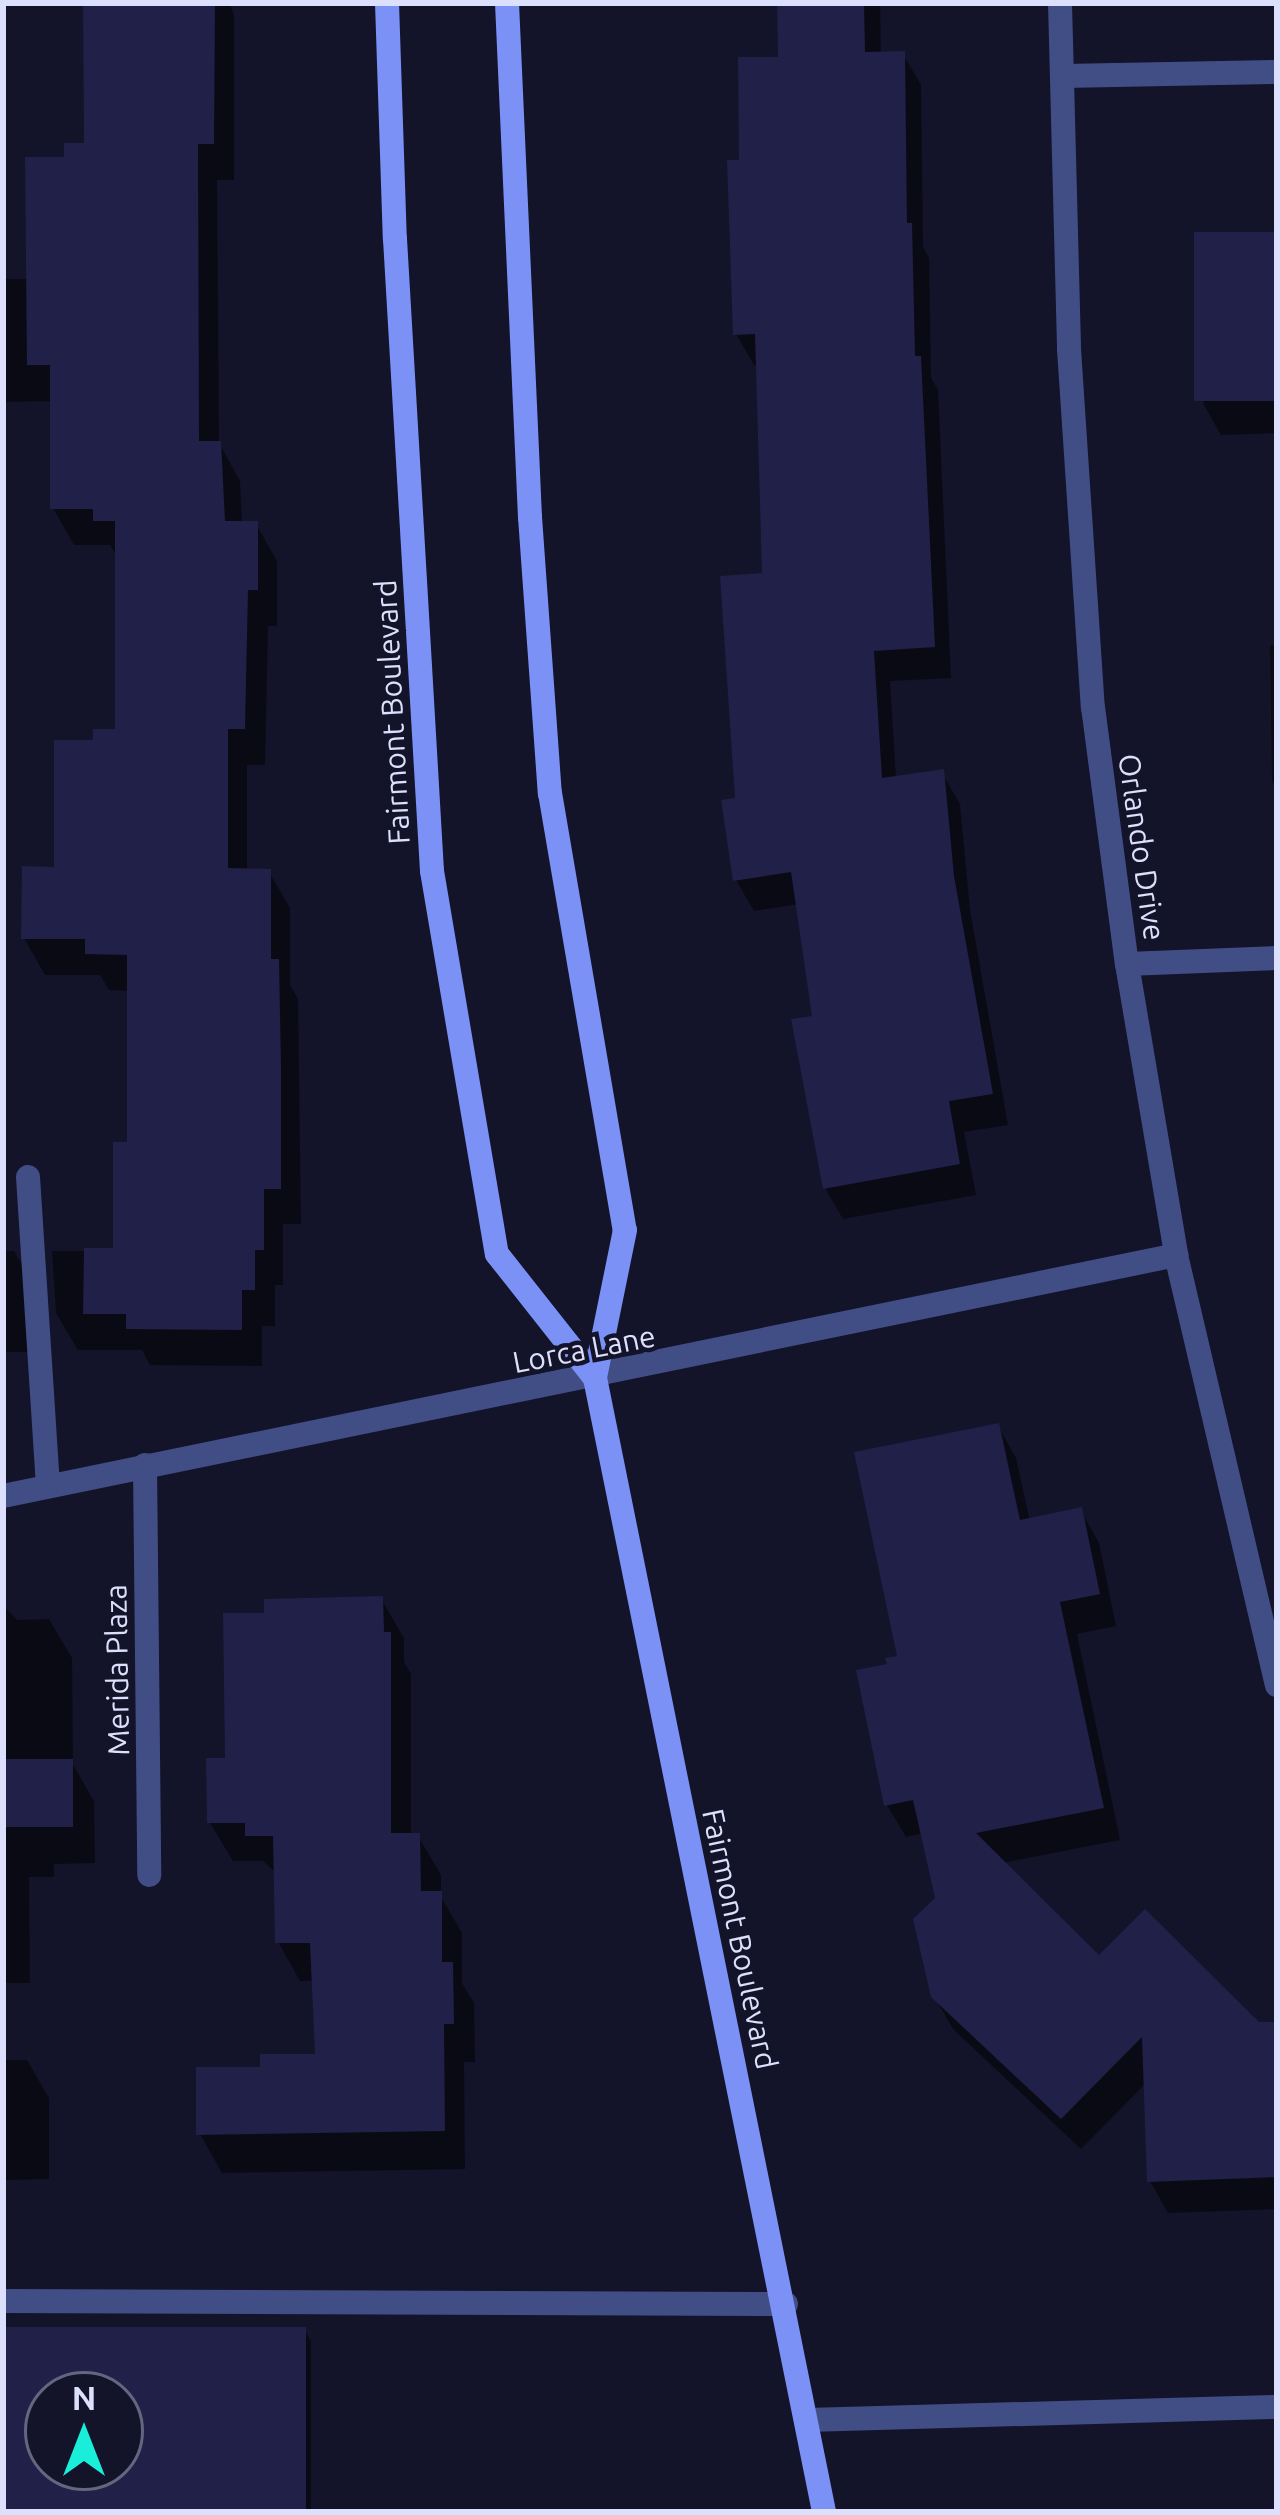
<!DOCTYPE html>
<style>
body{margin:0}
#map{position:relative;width:1280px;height:2515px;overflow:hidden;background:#131329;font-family:Ubuntu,sans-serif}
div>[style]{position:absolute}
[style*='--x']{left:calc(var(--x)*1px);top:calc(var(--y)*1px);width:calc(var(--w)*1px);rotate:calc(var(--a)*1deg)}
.shadow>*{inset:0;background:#0007}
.building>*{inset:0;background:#202049;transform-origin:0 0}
.service>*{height:24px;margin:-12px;padding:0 12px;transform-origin:12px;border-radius:12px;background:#414d85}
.minor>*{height:24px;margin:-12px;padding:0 12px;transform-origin:12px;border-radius:12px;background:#414d85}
.secondary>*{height:24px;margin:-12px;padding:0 12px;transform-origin:12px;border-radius:12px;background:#7b91f6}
span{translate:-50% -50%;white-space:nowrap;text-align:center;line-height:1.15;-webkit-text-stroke:9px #131329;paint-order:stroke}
.street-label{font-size:30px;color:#dde0fd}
.frame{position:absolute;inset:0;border:6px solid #dde0fd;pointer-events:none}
.north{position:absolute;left:24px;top:2371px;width:120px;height:120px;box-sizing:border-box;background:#131329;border:3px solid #64657e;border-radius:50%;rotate:0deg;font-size:33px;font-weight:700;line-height:48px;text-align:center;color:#dde0fd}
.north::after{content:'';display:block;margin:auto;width:42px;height:54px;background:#18eed8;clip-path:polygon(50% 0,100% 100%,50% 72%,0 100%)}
</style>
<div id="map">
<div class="shadow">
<i style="clip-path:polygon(86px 3px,230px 3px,234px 16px,234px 180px,217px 180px,219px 443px,240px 481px,242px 524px,256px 524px,277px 561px,277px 626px,268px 626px,265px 765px,247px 765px,247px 872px,269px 872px,290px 908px,290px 985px,298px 999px,301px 1224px,283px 1224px,283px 1285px,275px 1285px,275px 1326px,262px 1326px,262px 1366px,150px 1365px,142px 1350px,78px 1350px,56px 1313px,52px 1251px,116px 1251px,130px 1145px,130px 991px,109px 990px,100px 975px,45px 975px,24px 938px,57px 870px,96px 743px,118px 732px,117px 557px,110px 545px,74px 545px,53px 508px,53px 401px,3px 402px,3px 279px,29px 279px,67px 160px,87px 146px)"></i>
<i style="clip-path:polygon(780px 3px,880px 3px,881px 55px,903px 54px,921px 85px,923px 247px,929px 258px,931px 378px,938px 390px,951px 678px,890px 681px,896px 779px,942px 773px,960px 804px,970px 910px,1008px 1125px,964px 1132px,976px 1195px,843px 1219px,825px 1188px,816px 1018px,799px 904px,754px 911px,736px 880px,738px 800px,765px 576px,759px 365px,754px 365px,736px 334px,742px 163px,781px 60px)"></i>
<i style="clip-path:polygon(1274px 235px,1277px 433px,1221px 435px,1203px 403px)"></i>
<i style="clip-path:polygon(1270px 645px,1277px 645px,1277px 790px,1272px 781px)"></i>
<i style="clip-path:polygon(3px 1251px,14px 1251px,37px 1290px,41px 1352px,3px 1352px)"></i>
<i style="clip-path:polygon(998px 1426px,1016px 1458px,1030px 1521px,1081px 1511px,1099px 1543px,1116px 1626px,1077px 1634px,1120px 1840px,1002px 1863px,1099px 1959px,1258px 2026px,1277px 2025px,1277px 2209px,1168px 2213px,1150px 2181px,1146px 2083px,1081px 2149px,953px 2029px,934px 1996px,938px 1899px,924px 1833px,906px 1837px,887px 1805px,891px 1666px,901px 1658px)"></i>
<i style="clip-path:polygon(381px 1599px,404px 1638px,404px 1662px,411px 1674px,411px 1836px,418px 1836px,441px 1875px,441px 1897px,462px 1933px,462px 1983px,474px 2003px,475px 2062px,464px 2062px,465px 2169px,222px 2173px,200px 2134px,263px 2070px,318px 2057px,315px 1981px,300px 1981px,278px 1942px,277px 1874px,263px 1861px,233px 1861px,210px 1823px,267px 1616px)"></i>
<i style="clip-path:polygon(3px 1605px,17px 1620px,49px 1619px,72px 1658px,73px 1765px,94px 1801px,95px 1863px,54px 1864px,54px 1877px,29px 1877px,30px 1983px,3px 1983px)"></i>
<i style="clip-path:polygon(3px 2060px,27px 2060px,49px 2098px,49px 2179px,3px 2180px)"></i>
<i style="clip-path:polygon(evenodd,3px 2330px,304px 2330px,311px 2341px,311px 2512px,3px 2512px,3px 2330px,48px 2395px,120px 2395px,120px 2467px,48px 2467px,48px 2395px)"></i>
</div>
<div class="building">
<i style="clip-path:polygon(83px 3px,215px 3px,214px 144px,198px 144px,199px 441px,221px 441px,225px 521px,258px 521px,258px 590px,248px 590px,245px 729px,228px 729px,228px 868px,271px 869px,271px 959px,279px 959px,281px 1068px,281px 1189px,264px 1189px,264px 1250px,255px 1250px,255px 1290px,242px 1290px,242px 1330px,126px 1329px,126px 1314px,83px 1314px,84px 1248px,113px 1248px,113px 1142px,127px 1142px,127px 955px,85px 954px,85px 939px,21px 939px,22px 866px,54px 867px,54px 740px,93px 740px,93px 729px,115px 729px,115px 521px,93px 521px,93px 509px,50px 509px,50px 365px,27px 365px,25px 157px,64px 157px,64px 143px,84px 143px)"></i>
<i style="clip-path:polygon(777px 3px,864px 3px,865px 52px,905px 51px,907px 223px,912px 223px,915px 356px,921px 356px,935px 647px,874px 651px,882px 778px,944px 769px,954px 876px,993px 1094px,949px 1101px,960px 1164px,823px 1189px,791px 1019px,812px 1016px,791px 872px,733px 881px,721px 800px,735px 798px,720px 576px,762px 573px,755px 334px,733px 335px,727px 160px,739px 160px,738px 57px,778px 57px)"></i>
<i style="left:1276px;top:232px;width:169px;height:82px;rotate:90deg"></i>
<i style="clip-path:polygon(999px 1423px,1020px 1520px,1082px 1507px,1100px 1594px,1060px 1602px,1104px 1808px,976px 1833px,1099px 1955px,1145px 1909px,1259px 2022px,1277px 2022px,1277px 2177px,1147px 2182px,1142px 2037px,1061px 2119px,931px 1997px,913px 1919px,935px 1898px,913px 1800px,884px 1806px,856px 1670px,887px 1664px,885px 1658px,897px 1656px,854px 1452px)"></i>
<i style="clip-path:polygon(383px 1596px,384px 1632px,391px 1632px,391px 1833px,420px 1833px,421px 1891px,442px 1891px,442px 1962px,453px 1962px,454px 2024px,444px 2024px,445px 2131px,196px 2135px,196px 2067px,260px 2067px,260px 2054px,315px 2054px,310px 1943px,275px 1943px,273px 1836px,245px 1836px,245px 1823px,207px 1823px,206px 1758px,225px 1758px,223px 1613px,264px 1613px,264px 1599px)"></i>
<i style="left:3px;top:1759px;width:70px;height:68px"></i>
<i style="clip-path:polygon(evenodd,3px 2327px,306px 2327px,306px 2512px,3px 2512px,3px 2327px,48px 2395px,120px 2395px,120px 2467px,48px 2467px,48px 2395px)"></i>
</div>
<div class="service">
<i style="--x:3;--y:2301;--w:783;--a:0.22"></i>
<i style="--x:807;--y:2420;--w:470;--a:-1.6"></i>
</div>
<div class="minor">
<i style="--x:1060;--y:3;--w:346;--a:88.5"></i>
<i style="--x:1069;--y:349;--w:359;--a:86.2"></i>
<i style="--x:1093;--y:707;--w:259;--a:82.5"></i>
<i style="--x:1127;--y:964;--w:295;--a:80.4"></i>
<i style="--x:1176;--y:1255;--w:442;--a:76.8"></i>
<i style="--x:1063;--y:76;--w:214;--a:-1.1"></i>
<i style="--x:1127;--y:964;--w:150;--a:-2.3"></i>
<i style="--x:28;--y:1177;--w:310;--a:86.3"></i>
<i style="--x:145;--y:1465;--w:410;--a:89.4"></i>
<i style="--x:3;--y:1496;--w:1198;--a:-11.61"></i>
</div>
<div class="secondary">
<i style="--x:387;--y:3;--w:236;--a:88.1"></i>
<i style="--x:395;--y:239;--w:633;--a:86.65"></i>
<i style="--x:432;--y:871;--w:388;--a:80.4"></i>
<i style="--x:497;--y:1254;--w:158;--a:51.7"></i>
<i style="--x:507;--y:3;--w:515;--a:87.44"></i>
<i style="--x:530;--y:517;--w:277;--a:85.9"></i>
<i style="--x:550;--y:793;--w:443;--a:80.3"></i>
<i style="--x:625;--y:1230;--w:151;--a:101.5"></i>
<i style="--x:595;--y:1378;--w:1157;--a:78.58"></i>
</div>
<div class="street-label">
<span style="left:392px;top:712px;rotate:-93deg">Fairmont Boulevard</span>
<span style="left:1142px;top:847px;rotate:82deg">Orlando Drive</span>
<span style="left:584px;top:1349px;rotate:-11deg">Lorca Lane</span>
<span style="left:117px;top:1670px;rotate:-91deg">Merida Plaza</span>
<span style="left:740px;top:1939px;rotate:78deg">Fairmont Boulevard</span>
</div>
<div class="frame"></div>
<div class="north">N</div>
</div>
